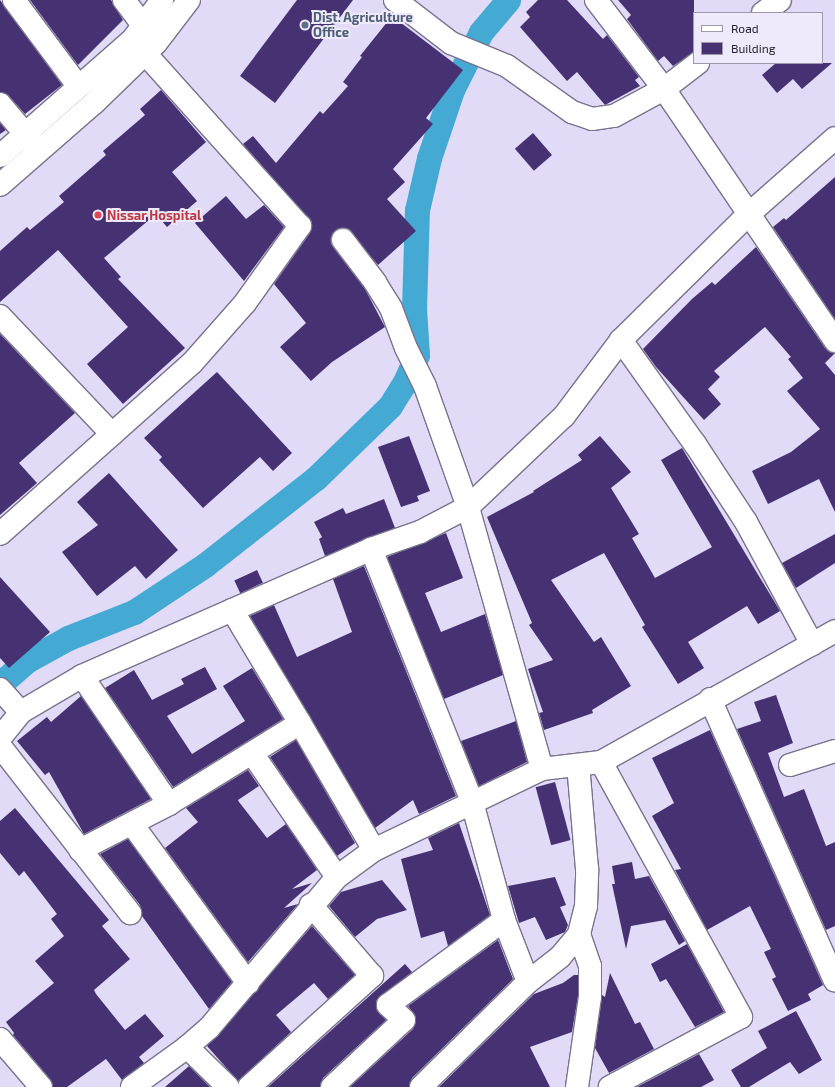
<!DOCTYPE html>
<style>
body{margin:0}
#map{position:relative;width:835px;height:1087px;overflow:hidden;background:#e1dbf8;font-family:"Exo 2",sans-serif}
div>[style]{position:absolute}
[style*='--x']{left:calc(var(--x)*1px);top:calc(var(--y)*1px);width:calc(var(--w)*1px);rotate:calc(var(--a)*1deg)}
.canal>*{height:25px;margin:-12.5px;padding:0 12.5px;transform-origin:12.5px;border-radius:12.5px;background:#44aad3}
.building>*{inset:0;background:#463173;transform-origin:0 0}
.roads{filter:drop-shadow(1px 0 #79738d) drop-shadow(-1px 0 #79738d) drop-shadow(0 1px #79738d) drop-shadow(0 -1px #79738d)}
.street>*{height:22px;margin:-11px;padding:0 11px;transform-origin:11px;border-radius:11px;background:#fff}
.secondary>*{height:22px;margin:-11px;padding:0 11px;transform-origin:11px;border-radius:11px;background:#fff}
.dots>*{width:11px;height:11px;translate:-50% -50%;box-sizing:border-box;border:2px solid #eeeafc;border-radius:50%}
span{translate:-50% -50%;white-space:nowrap;text-align:center;line-height:1.15;-webkit-text-stroke:4px #eeeafc;paint-order:stroke}
.service-label{font-size:13px;color:#4e5e75;font-weight:700}
.left{translate:0 -50%;text-align:left}
.health-label{font-size:13px;color:#be3a42;font-weight:700}
.legend{position:absolute;left:693px;top:12px;width:130px;height:52px;box-sizing:border-box;background:#eeeafc;border:1px solid #9e9aa9;margin:0;padding:5px 7px;list-style:none;font-size:12px;color:#25222d}
.legend li{display:flex;align-items:center;gap:8px;height:20px}
.legend b{width:20px;border:1px solid #9e9aa9}
</style>
<div id="map">
<div class="canal">
<i style="--x:0;--y:684;--w:37;--a:-41"></i>
<i style="--x:28;--y:660;--w:46;--a:-28.8"></i>
<i style="--x:68;--y:638;--w:71;--a:-21.5"></i>
<i style="--x:134;--y:612;--w:85;--a:-33.5"></i>
<i style="--x:205;--y:565;--w:141;--a:-38.1"></i>
<i style="--x:316;--y:478;--w:103;--a:-44.2"></i>
<i style="--x:390;--y:406;--w:26;--a:-58"></i>
<i style="--x:404;--y:384;--w:32;--a:-66"></i>
<i style="--x:417;--y:355;--w:46;--a:-93.7"></i>
<i style="--x:414;--y:309;--w:99;--a:-88.3"></i>
<i style="--x:417;--y:210;--w:53;--a:-77"></i>
<i style="--x:429;--y:158;--w:72;--a:-71.3"></i>
<i style="--x:452;--y:90;--w:65;--a:-63.4"></i>
<i style="--x:481;--y:32;--w:42;--a:-49.8"></i>
</div>
<div class="building">
<i style="clip-path:polygon(0 0,62px 85px,25px 114px,9px 96px,0 92px)"></i>
<i style="clip-path:polygon(30px 0,111px 0,123px 20px,78px 65px)"></i>
<i style="clip-path:polygon(297px 0,353px 0,275px 103px,240px 76px)"></i>
<i style="clip-path:polygon(538px 0,567px 0,603px 39px,607px 35px,639px 77px,635px 80px,640px 86px,605px 105px,577px 72px,567px 81px,520px 27px,530px 17px,526px 12px)"></i>
<i style="clip-path:polygon(618px 0,694px 0,694px 52px,673px 66px,664px 56px,658px 61px,627px 19px,631px 15px)"></i>
<i style="clip-path:polygon(392px 16px,463px 70px,426px 118px,433px 124px,393px 169px,405px 182px,387px 199px,416px 231px,378px 265px,348px 229px,341px 228px,332px 235px,333px 247px,365px 289px,385px 327px,332px 362px,311px 381px,280px 347px,306px 323px,274px 284px,310px 233px,312px 223px,243px 144px,253px 136px,276px 163px,320px 111px,323px 114px,348px 86px,343px 82px,362px 57px,360px 56px)"></i>
<i style="clip-path:polygon(776px 63px,832px 63px,802px 89px,793px 79px,777px 93px,762px 75px)"></i>
<i style="clip-path:polygon(161px 90px,206px 142px,172px 172px,197px 201px,167px 227px,156px 214px,104px 258px,121px 277px,118px 279px,185px 348px,123px 404px,87px 364px,128px 327px,58px 250px,0 302px,0 251px,27px 227px,30px 230px,64px 202px,59px 196px,106px 155px,103px 151px,145px 115px,140px 109px)"></i>
<i style="clip-path:polygon(0 123px,6px 130px,0 134px)"></i>
<i style="left:533px;top:133px;width:29px;height:24px;rotate:49deg"></i>
<i style="clip-path:polygon(835px 177px,835px 319px,773px 227px,784px 218px,786px 220px)"></i>
<i style="clip-path:polygon(226px 196px,246px 219px,264px 205px,284px 227px,244px 281px,195px 223px)"></i>
<i style="clip-path:polygon(756px 247px,825px 348px,835px 353px,825px 363px,835px 375px,835px 512px,819px 479px,768px 504px,752px 471px,791px 452px,820px 429px,787px 391px,803px 378px,788px 359px,791px 357px,765px 327px,714px 371px,720px 377px,708px 389px,721px 404px,704px 420px,656px 367px,643px 349px,692px 299px,712px 282px,715px 285px)"></i>
<i style="clip-path:polygon(0 334px,75px 413px,19px 463px,37px 483px,0 515px)"></i>
<i style="clip-path:polygon(217px 372px,292px 453px,273px 471px,260px 457px,203px 508px,159px 460px,162px 457px,144px 438px)"></i>
<i style="clip-path:polygon(409px 436px,430px 491px,417px 496px,419px 501px,401px 507px,378px 447px)"></i>
<i style="clip-path:polygon(600px 436px,631px 472px,611px 488px,639px 534px,632px 538px,655px 578px,712px 547px,661px 460px,682px 448px,780px 611px,758px 624px,747px 606px,688px 642px,704px 668px,678px 684px,642px 627px,645px 625px,604px 553px,551px 580px,594px 642px,601px 637px,631px 686px,592px 710px,593px 713px,544px 730px,539px 713px,543px 712px,528px 669px,553px 660px,529px 625px,532px 623px,487px 517px,534px 492px,533px 491px,582px 460px,578px 455px)"></i>
<i style="clip-path:polygon(109px 473px,178px 550px,146px 579px,135px 566px,97px 596px,62px 552px,98px 525px,77px 502px)"></i>
<i style="clip-path:polygon(384px 499px,395px 528px,325px 556px,319px 539px,322px 537px,314px 522px,343px 508px,346px 514px)"></i>
<i style="clip-path:polygon(446px 533px,463px 578px,425px 593px,441px 632px,485px 614px,503px 675px,444px 699px,387px 557px)"></i>
<i style="clip-path:polygon(835px 534px,835px 563px,796px 588px,782px 563px)"></i>
<i style="clip-path:polygon(364px 566px,456px 796px,419px 814px,413px 800px,375px 828px,250px 616px,274px 605px,297px 657px,352px 632px,333px 579px)"></i>
<i style="left:257px;top:570px;width:14px;height:25px;rotate:65deg"></i>
<i style="clip-path:polygon(0 577px,50px 632px,9px 668px,0 658px)"></i>
<i style="clip-path:polygon(205px 667px,217px 689px,167px 716px,192px 754px,245px 721px,223px 686px,252px 668px,283px 719px,173px 787px,105px 688px,134px 670px,152px 700px,184px 684px,181px 679px)"></i>
<i style="clip-path:polygon(776px 695px,793px 743px,768px 753px,784px 797px,804px 789px,826px 846px,835px 842px,835px 926px,826px 930px,737px 729px,761px 721px,754px 702px)"></i>
<i style="clip-path:polygon(81px 696px,151px 799px,84px 834px,49px 772px,45px 775px,17px 741px,47px 717px,51px 722px)"></i>
<i style="clip-path:polygon(516px 721px,527px 762px,479px 786px,461px 741px)"></i>
<i style="clip-path:polygon(710px 730px,823px 985px,808px 994px,811px 1000px,788px 1011px,772px 979px,776px 977px,764px 952px,771px 949px,750px 906px,707px 930px,675px 870px,681px 869px,652px 816px,674px 803px,652px 758px)"></i>
<i style="clip-path:polygon(296px 740px,355px 843px,337px 856px,270px 757px)"></i>
<i style="clip-path:polygon(248px 770px,259px 786px,238px 800px,239px 802px,267px 838px,286px 824px,317px 870px,292px 889px,312px 883px,284px 908px,298px 904px,248px 962px,165px 848px,198px 822px,186px 808px)"></i>
<i style="left:555px;top:782px;width:60px;height:20px;rotate:75deg"></i>
<i style="clip-path:polygon(15px 808px,109px 920px,102px 926px,130px 959px,94px 990px,96px 994px,125px 1030px,145px 1014px,164px 1036px,139px 1057px,144px 1063px,122px 1080px,106px 1059px,67px 1087px,53px 1087px,50px 1079px,13px 1035px,14px 1033px,6px 1022px,54px 983px,35px 961px,64px 936px,51px 919px,57px 914px,24px 871px,19px 876px,0 853px,0 821px)"></i>
<i style="clip-path:polygon(459px 823px,490px 915px,448px 946px,444px 931px,421px 938px,401px 859px,433px 850px,428px 838px)"></i>
<i style="clip-path:polygon(128px 839px,232px 982px,209px 1009px,142px 916px,140px 905px,100px 854px)"></i>
<i style="clip-path:polygon(632px 862px,635px 879px,649px 876px,685px 941px,679px 945px,665px 920px,631px 926px,626px 949px,612px 884px,615px 884px,612px 866px)"></i>
<i style="clip-path:polygon(555px 877px,566px 905px,560px 907px,568px 925px,565px 932px,546px 940px,535px 917px,519px 923px,508px 886px)"></i>
<i style="clip-path:polygon(382px 880px,407px 910px,377px 919px,355px 937px,329px 906px,341px 892px)"></i>
<i style="clip-path:polygon(312px 926px,355px 975px,328px 999px,314px 983px,276px 1015px,291px 1032px,238px 1081px,207px 1046px)"></i>
<i style="clip-path:polygon(498px 940px,513px 979px,412px 1078px,409px 1087px,350px 1087px,413px 1029px,416px 1017px,408px 1006px)"></i>
<i style="clip-path:polygon(687px 944px,724px 1012px,695px 1027px,666px 979px,660px 982px,651px 964px)"></i>
<i style="clip-path:polygon(405px 964px,412px 972px,376px 1001px,376px 1008px,386px 1020px,323px 1078px,320px 1087px,268px 1087px)"></i>
<i style="clip-path:polygon(610px 973px,635px 1024px,640px 1022px,654px 1049px,609px 1073px,595px 1048px,602px 995px,605px 997px)"></i>
<i style="clip-path:polygon(574px 975px,578px 975px,578px 996px,572px 1032px,530px 1047px,550px 1087px,439px 1087px,534px 994px,563px 983px)"></i>
<i style="clip-path:polygon(796px 1011px,822px 1060px,799px 1074px,790px 1062px,749px 1087px,741px 1087px,731px 1070px,767px 1048px,758px 1031px)"></i>
<i style="clip-path:polygon(699px 1054px,714px 1080px,701px 1087px,637px 1087px)"></i>
<i style="clip-path:polygon(189px 1066px,210px 1087px,165px 1087px)"></i>
</div>
<div class="roads">
<div class="street">
<i style="--x:14;--y:0;--w:107;--a:53.3"></i>
<i style="--x:124;--y:0;--w:34;--a:53"></i>
<i style="--x:395;--y:0;--w:71;--a:37.5"></i>
<i style="--x:451;--y:43;--w:61;--a:22.3"></i>
<i style="--x:507;--y:66;--w:80;--a:35.3"></i>
<i style="--x:572;--y:112;--w:21;--a:19"></i>
<i style="--x:592;--y:119;--w:22;--a:-8"></i>
<i style="--x:614;--y:116;--w:57;--a:-28.4"></i>
<i style="--x:664;--y:89;--w:43;--a:-37.4"></i>
<i style="--x:596;--y:0;--w:112;--a:52.6"></i>
<i style="--x:664;--y:89;--w:305;--a:55.8"></i>
<i style="--x:763;--y:13;--w:21;--a:-37"></i>
<i style="--x:0;--y:104;--w:57;--a:49.9"></i>
<i style="--x:0;--y:316;--w:163;--a:46.5"></i>
<i style="--x:621;--y:340;--w:128;--a:54.6"></i>
<i style="--x:695;--y:444;--w:93;--a:56.8"></i>
<i style="--x:746;--y:522;--w:139;--a:61.6"></i>
<i style="--x:0;--y:534;--w:257;--a:-41.7"></i>
<i style="--x:192;--y:363;--w:80;--a:-48.5"></i>
<i style="--x:245;--y:303;--w:95;--a:-54.5"></i>
<i style="--x:300;--y:226;--w:232;--a:-131.9"></i>
<i style="--x:371;--y:549;--w:272;--a:68.2"></i>
<i style="--x:472;--y:802;--w:122;--a:74.8"></i>
<i style="--x:504;--y:920;--w:66;--a:68.8"></i>
<i style="--x:82;--y:676;--w:155;--a:55.8"></i>
<i style="--x:169;--y:804;--w:154;--a:-31.7"></i>
<i style="--x:300;--y:723;--w:132;--a:-121"></i>
<i style="--x:0;--y:689;--w:31;--a:48"></i>
<i style="--x:21;--y:712;--w:71;--a:-30.5"></i>
<i style="--x:82;--y:676;--w:316;--a:-23.7"></i>
<i style="--x:371;--y:549;--w:52;--a:-19.1"></i>
<i style="--x:420;--y:532;--w:54;--a:-27.5"></i>
<i style="--x:468;--y:507;--w:128;--a:-109.6"></i>
<i style="--x:425;--y:386;--w:42;--a:-116.6"></i>
<i style="--x:406;--y:348;--w:43;--a:-110.6"></i>
<i style="--x:391;--y:308;--w:31;--a:-122"></i>
<i style="--x:375;--y:282;--w:53;--a:-127.3"></i>
<i style="--x:710;--y:699;--w:308;--a:66.1"></i>
<i style="--x:300;--y:723;--w:147;--a:59.8"></i>
<i style="--x:0;--y:738;--w:33;--a:-51"></i>
<i style="--x:0;--y:746;--w:212;--a:52.1"></i>
<i style="--x:252;--y:753;--w:150;--a:55.6"></i>
<i style="--x:601;--y:762;--w:291;--a:61.2"></i>
<i style="--x:741;--y:1017;--w:149;--a:151.9"></i>
<i style="--x:790;--y:765;--w:47;--a:-17.3"></i>
<i style="--x:542;--y:769;--w:272;--a:-105.8"></i>
<i style="--x:468;--y:507;--w:132;--a:-43.5"></i>
<i style="--x:564;--y:416;--w:95;--a:-53.1"></i>
<i style="--x:621;--y:340;--w:181;--a:-44.6"></i>
<i style="--x:750;--y:213;--w:113;--a:-41.4"></i>
<i style="--x:132;--y:824;--w:197;--a:53.9"></i>
<i style="--x:80;--y:850;--w:100;--a:-27.3"></i>
<i style="--x:0;--y:1039;--w:63;--a:49.5"></i>
<i style="--x:187;--y:1047;--w:57;--a:44.3"></i>
<i style="--x:132;--y:1087;--w:68;--a:-36"></i>
<i style="--x:187;--y:1047;--w:29;--a:-41"></i>
<i style="--x:209;--y:1028;--w:198;--a:-49.7"></i>
<i style="--x:337;--y:877;--w:46;--a:-36.1"></i>
<i style="--x:374;--y:850;--w:187;--a:-25.7"></i>
<i style="--x:542;--y:769;--w:59;--a:-6.8"></i>
<i style="--x:601;--y:762;--w:268;--a:-29.2"></i>
<i style="--x:249;--y:1087;--w:166;--a:-42.1"></i>
<i style="--x:372;--y:976;--w:94;--a:-130.7"></i>
<i style="--x:332;--y:1087;--w:98;--a:-42.9"></i>
<i style="--x:404;--y:1020;--w:22;--a:-137"></i>
<i style="--x:388;--y:1005;--w:144;--a:-36.2"></i>
<i style="--x:421;--y:1087;--w:150;--a:-44.5"></i>
<i style="--x:528;--y:982;--w:41;--a:-38"></i>
<i style="--x:560;--y:957;--w:30;--a:-50"></i>
<i style="--x:579;--y:934;--w:29;--a:-76"></i>
<i style="--x:586;--y:906;--w:37;--a:-88"></i>
<i style="--x:587;--y:869;--w:104;--a:-94.9"></i>
<i style="--x:577;--y:1087;--w:91;--a:-81.8"></i>
<i style="--x:590;--y:997;--w:31;--a:-90"></i>
<i style="--x:590;--y:966;--w:34;--a:-109"></i>
</div>
<div class="secondary">
<i style="--x:0;--y:156;--w:177;--a:-41.3"></i>
<i style="--x:133;--y:39;--w:49;--a:-53.4"></i>
<i style="--x:0;--y:185;--w:125;--a:-41.1"></i>
<i style="--x:94;--y:103;--w:86;--a:-44.1"></i>
<i style="--x:156;--y:43;--w:54;--a:-52.5"></i>
</div>
</div>
<div class="dots">
<i style="left:305px;top:25px;background:#5c6f8a"></i>
<i style="left:98px;top:215px;background:#e0444e"></i>
</div>
<div class="service-label">
<span class="left" style="left:313px;top:25px">Dist. Agriculture<br>Office</span>
</div>
<div class="health-label">
<span class="left" style="left:107px;top:215px">Nissar Hospital</span>
</div>
<ul class="legend">
<li><b style="height:5px;background:#fff"></b>Road</li>
<li><b style="height:11px;background:#463173"></b>Building</li>
</ul>
</div>
